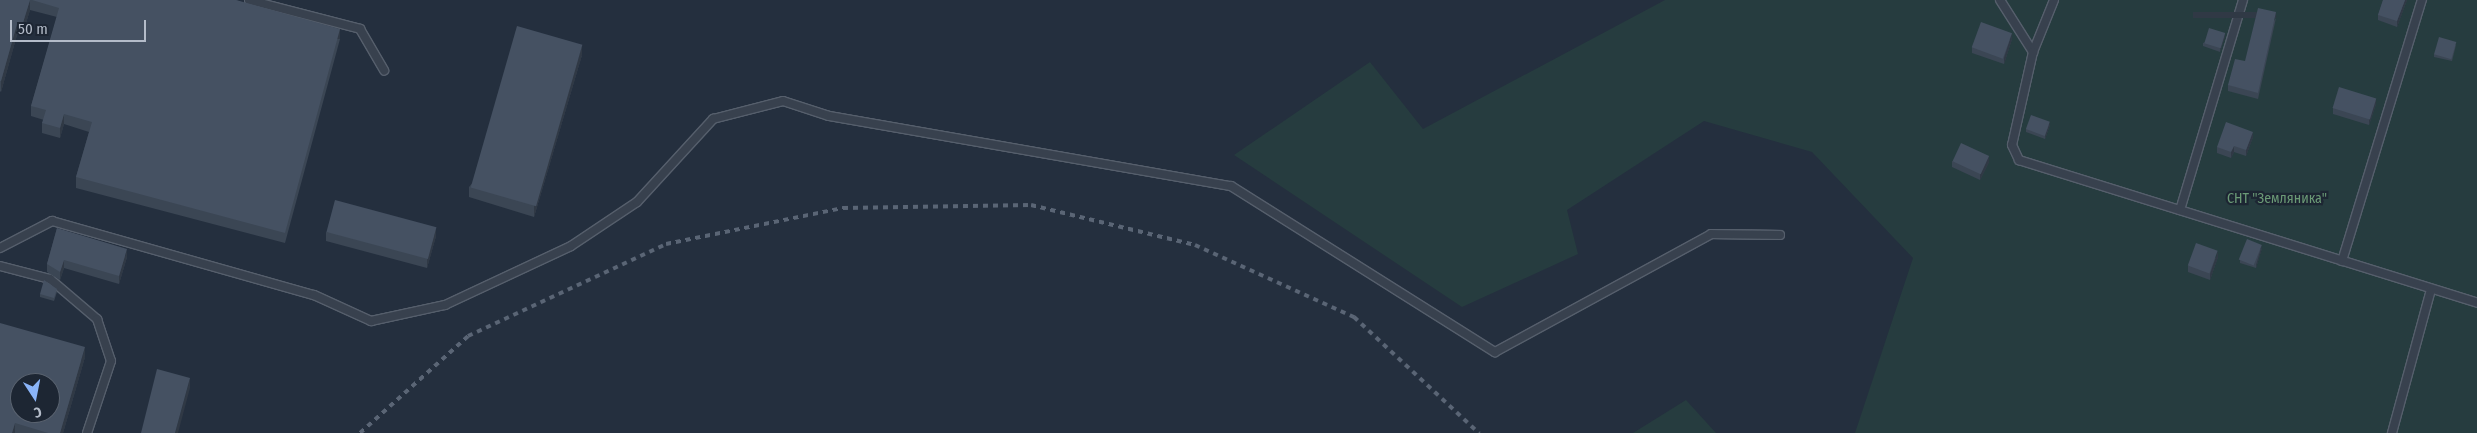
<!DOCTYPE html>
<meta charset="utf-8">
<style>
body{margin:0}
#map{position:relative;width:2477px;height:433px;overflow:hidden;background:#242f3e;font-family:"Fira Sans Condensed",sans-serif}
div>[style]{position:absolute}
[style*='--x']{left:calc(var(--x)*1px);top:calc(var(--y)*1px);width:calc(var(--w)*1px);rotate:calc(var(--a)*1deg)}
.green>*{inset:0;background:#263c3f}
.roads{filter:drop-shadow(1px 0 #565f6c) drop-shadow(-1px 0 #565f6c) drop-shadow(0 1px #565f6c) drop-shadow(0 -1px #565f6c)}
.service>*{height:8px;margin:-4px;padding:0 4px;transform-origin:4px;border-radius:4px;background:#38414e}
.rail>*{height:4px;margin-top:-2px;transform-origin:0;background:repeating-linear-gradient(90deg,#5a6575 0 5px,transparent 0 10px)}
.wall>*{inset:0;background:#3b4654}
.shaded-wall>*{inset:0;background:#303945;transform-origin:0 0}
.building>*{inset:0;background:#455162;transform-origin:0 0}
span{translate:-50% -50%;white-space:nowrap;text-align:center;line-height:1.15;-webkit-text-stroke:4.5px #1d2633;paint-order:stroke}
.park-label{font-size:14px;color:#6b9a76}
.north{position:absolute;left:10px;top:373px;width:50px;height:50px;box-sizing:border-box;background:#1d2633;border:1px solid #59626f;border-radius:50%;rotate:169deg;font-size:14px;font-weight:700;line-height:20px;text-align:center;color:#b4bcc9}
.north::after{content:'';display:block;margin:auto;width:18px;height:22px;background:#8ab4f8;clip-path:polygon(50% 0,100% 100%,50% 72%,0 100%)}
.scale{position:absolute;left:10px;top:20px;width:136px;height:22px;box-sizing:border-box;border:2px solid #b4bcc9;border-top:0;padding-left:6px;font-size:15px;line-height:18px;white-space:nowrap;color:#b4bcc9;-webkit-text-stroke:4px #1d2633;paint-order:stroke}
</style>
<div id="map">
<div class="green">
<i style="clip-path:polygon(1665px 0,2477px 0,2477px 433px,1855px 433px,1913px 258px,1812px 152px,1704px 121px,1567px 210px,1578px 254px,1462px 307px,1234px 155px,1370px 62px,1423px 129px)"></i>
<i style="clip-path:polygon(1686px 400px,1716px 433px,1633px 433px)"></i>
</div>
<div class="roads">
<div class="service">
<i style="--x:249;--y:0;--w:115;--a:14.6"></i>
<i style="--x:360;--y:29;--w:48;--a:59.7"></i>
<i style="--x:2000;--y:0;--w:62;--a:57.6"></i>
<i style="--x:2054;--y:0;--w:56;--a:112"></i>
<i style="--x:2033;--y:52;--w:95;--a:102.7"></i>
<i style="--x:2012;--y:145;--w:17;--a:65"></i>
<i style="--x:2019;--y:160;--w:480;--a:17.3"></i>
<i style="--x:2180;--y:210;--w:219;--a:-73.3"></i>
<i style="--x:0;--y:248;--w:59;--a:-27.4"></i>
<i style="--x:52;--y:221;--w:272;--a:15.8"></i>
<i style="--x:314;--y:295;--w:63;--a:24.5"></i>
<i style="--x:371;--y:321;--w:76;--a:-12.2"></i>
<i style="--x:445;--y:305;--w:139;--a:-25.1"></i>
<i style="--x:571;--y:246;--w:79;--a:-33.7"></i>
<i style="--x:637;--y:202;--w:113;--a:-47.5"></i>
<i style="--x:713;--y:119;--w:72;--a:-14.4"></i>
<i style="--x:783;--y:101;--w:48;--a:18.1"></i>
<i style="--x:829;--y:116;--w:408;--a:9.9"></i>
<i style="--x:1231;--y:186;--w:312;--a:32.2"></i>
<i style="--x:1495;--y:352;--w:246;--a:-28.6"></i>
<i style="--x:1711;--y:234;--w:69;--a:0.8"></i>
<i style="--x:2342;--y:261;--w:273;--a:-73"></i>
<i style="--x:0;--y:266;--w:52;--a:14.6"></i>
<i style="--x:50;--y:279;--w:62;--a:40.4"></i>
<i style="--x:97;--y:319;--w:44;--a:71.6"></i>
<i style="--x:111;--y:361;--w:76;--a:108.4"></i>
<i style="--x:2392;--y:433;--w:149;--a:-74.8"></i>
</div>
</div>
<div class="rail">
<i style="--x:360;--y:433;--w:145;--a:-41.9"></i>
<i style="--x:468;--y:336;--w:218;--a:-24.9"></i>
<i style="--x:666;--y:244;--w:181;--a:-11.5"></i>
<i style="--x:843;--y:208;--w:188;--a:-0.9"></i>
<i style="--x:1031;--y:205;--w:169;--a:13.7"></i>
<i style="--x:1195;--y:245;--w:175;--a:24.4"></i>
<i style="--x:1354;--y:317;--w:171;--a:42.9"></i>
</div>
<div class="wall">
<i style="clip-path:polygon(0 0,236px 0,340px 39px,285px 243px,76px 188px,76px 177px,89px 132px,64px 124px,60px 138px,42px 133px,42px 123px,44px 120px,31px 116px,31px 106px,57px 17px,30px 10px,22px 36px,17px 35px,1px 92px,0 91px)"></i>
<i style="clip-path:polygon(2383px 0,2407px 0,2397px 27px,2378px 20px,2378px 15px)"></i>
<i style="clip-path:polygon(2276px 18px,2258px 99px,2228px 91px,2228px 85px)"></i>
<i style="clip-path:polygon(2225px 36px,2220px 52px,2203px 46px,2203px 43px)"></i>
<i style="clip-path:polygon(2012px 39px,2004px 64px,1972px 53px,1972px 47px)"></i>
<i style="clip-path:polygon(2456px 45px,2452px 61px,2434px 57px,2434px 54px)"></i>
<i style="clip-path:polygon(582px 55px,534px 217px,469px 197px,469px 187px)"></i>
<i style="clip-path:polygon(2376px 104px,2369px 125px,2333px 114px,2333px 108px)"></i>
<i style="clip-path:polygon(2050px 125px,2045px 139px,2026px 132px,2026px 129px)"></i>
<i style="clip-path:polygon(2253px 137px,2246px 156px,2234px 152px,2231px 158px,2217px 153px,2217px 147px)"></i>
<i style="clip-path:polygon(1952px 161px,1989px 162px,1980px 180px,1952px 167px)"></i>
<i style="clip-path:polygon(57px 228px,127px 257px,119px 284px,64px 268px,60px 280px,47px 272px,47px 264px)"></i>
<i style="clip-path:polygon(326px 232px,436px 236px,427px 268px,326px 241px)"></i>
<i style="clip-path:polygon(2262px 248px,2256px 268px,2240px 263px,2240px 260px)"></i>
<i style="clip-path:polygon(2218px 257px,2210px 280px,2188px 272px,2188px 266px)"></i>
<i style="clip-path:polygon(57px 292px,54px 301px,40px 297px,40px 294px)"></i>
<i style="clip-path:polygon(85px 357px,63px 433px,0 433px)"></i>
</div>
<div class="shaded-wall">
<i style="clip-path:polygon(30px 0,30px 10px,22px 36px,22px 26px)"></i>
<i style="clip-path:polygon(2405px 0,2407px 0,2397px 27px,2397px 21px)"></i>
<i style="left:2276px;top:12px;width:6px;height:83px;rotate:90deg"></i>
<i style="clip-path:polygon(17px 24px,17px 35px,1px 92px,1px 81px)"></i>
<i style="left:340px;top:29px;width:10px;height:211px;rotate:90deg"></i>
<i style="clip-path:polygon(2012px 33px,2012px 39px,2004px 64px,2004px 58px)"></i>
<i style="clip-path:polygon(2225px 33px,2225px 36px,2220px 52px,2220px 49px)"></i>
<i style="clip-path:polygon(582px 45px,582px 55px,534px 217px,534px 206px)"></i>
<i style="clip-path:polygon(2376px 98px,2376px 104px,2369px 125px,2369px 119px)"></i>
<i style="clip-path:polygon(64px 114px,64px 124px,60px 138px,60px 128px)"></i>
<i style="clip-path:polygon(2050px 122px,2050px 125px,2045px 139px,2045px 136px)"></i>
<i style="clip-path:polygon(2253px 132px,2253px 137px,2246px 156px,2246px 150px)"></i>
<i style="clip-path:polygon(2234px 146px,2234px 152px,2231px 158px,2231px 152px)"></i>
<i style="clip-path:polygon(1989px 156px,1989px 162px,1980px 180px,1980px 174px)"></i>
<i style="clip-path:polygon(436px 228px,436px 236px,427px 268px,427px 260px)"></i>
<i style="clip-path:polygon(2262px 245px,2262px 248px,2256px 268px,2256px 265px)"></i>
<i style="clip-path:polygon(127px 249px,127px 257px,119px 284px,119px 276px)"></i>
<i style="clip-path:polygon(2218px 251px,2218px 257px,2210px 280px,2210px 274px)"></i>
<i style="clip-path:polygon(64px 260px,64px 268px,60px 280px,60px 272px)"></i>
<i style="clip-path:polygon(85px 347px,85px 357px,63px 433px,60px 433px)"></i>
<i style="clip-path:polygon(190px 378px,190px 388px,178px 433px,175px 433px)"></i>
<i style="clip-path:polygon(15px 423px,15px 433px,12px 433px)"></i>
</div>
<div class="building">
<i style="clip-path:polygon(0 0,30px 0,22px 26px,17px 24px,1px 81px,0 81px)"></i>
<i style="clip-path:polygon(32px 0,236px 0,340px 29px,285px 233px,76px 177px,92px 122px,64px 114px,60px 128px,42px 123px,46px 110px,31px 106px,59px 8px)"></i>
<i style="clip-path:polygon(2383px 0,2405px 0,2397px 21px,2378px 15px)"></i>
<i style="clip-path:polygon(2258px 8px,2276px 12px,2258px 93px,2228px 85px,2235px 59px,2245px 61px)"></i>
<i style="left:1981px;top:22px;width:33px;height:27px;rotate:20deg"></i>
<i style="left:517px;top:26px;width:68px;height:168px;rotate:16deg"></i>
<i style="left:2209px;top:28px;width:17px;height:16px;rotate:17deg"></i>
<i style="left:2439px;top:37px;width:18px;height:18px;rotate:16deg"></i>
<i style="left:2339px;top:87px;width:39px;height:22px;rotate:17deg"></i>
<i style="left:2031px;top:115px;width:20px;height:15px;rotate:20deg"></i>
<i style="clip-path:polygon(2226px 122px,2253px 132px,2246px 150px,2234px 146px,2231px 152px,2217px 147px)"></i>
<i style="left:1961px;top:143px;width:31px;height:20px;rotate:25deg"></i>
<i style="left:335px;top:200px;width:105px;height:33px;rotate:15deg"></i>
<i style="clip-path:polygon(57px 228px,127px 249px,119px 276px,64px 260px,60px 272px,47px 264px)"></i>
<i style="left:2247px;top:239px;width:16px;height:22px;rotate:22deg"></i>
<i style="left:2196px;top:243px;width:23px;height:24px;rotate:20deg"></i>
<i style="clip-path:polygon(44px 280px,57px 289px,54px 298px,40px 294px)"></i>
<i style="clip-path:polygon(evenodd,0 323px,85px 347px,60px 433px,48px 433px,15px 423px,12px 433px,0 433px,0 323px,20px 383px,50px 383px,50px 413px,20px 413px,20px 383px)"></i>
<i style="clip-path:polygon(157px 369px,190px 378px,175px 433px,141px 433px)"></i>
</div>
<div class="park-label">
<span style="left:2277px;top:199px">СНТ "Земляника"</span>
</div>
<div class="north">С</div>
<div class="scale">50 m</div>
</div>
